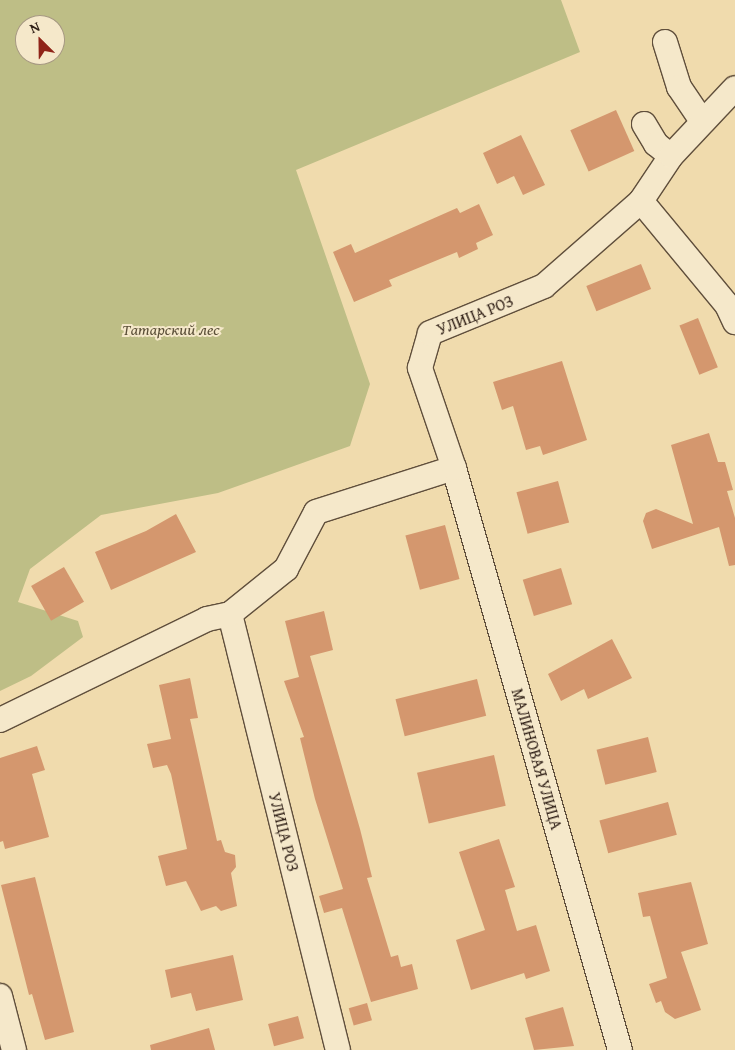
<!DOCTYPE html>
<meta charset="utf-8">
<style>
body{margin:0}
#map{position:relative;width:735px;height:1050px;overflow:hidden;background:#f0dbad;font-family:"Gentium Book Plus",serif}
div>[style]{position:absolute}
[style*='--x']{left:calc(var(--x)*1px);top:calc(var(--y)*1px);width:calc(var(--w)*1px);rotate:calc(var(--a)*1deg)}
.green>*{inset:0;background:#bebe86}
.building>*{inset:0;background:#d4976e;transform-origin:0 0}
.roads{filter:drop-shadow(1px 0 #604f3c) drop-shadow(-1px 0 #604f3c) drop-shadow(0 1px #604f3c) drop-shadow(0 -1px #604f3c)}
.minor>*{height:24px;margin:-12px;padding:0 12px;transform-origin:12px;border-radius:12px;background:#f5e8ca}
span{translate:-50% -50%;white-space:nowrap;text-align:center;line-height:1.15;-webkit-text-stroke:4px #f5e8ca;paint-order:stroke}
.street-label{font-size:16px;color:#302017}
.park-label{font-size:16px;color:#5b4f38;font-style:italic}
.north{position:absolute;left:15px;top:15px;width:50px;height:50px;box-sizing:border-box;background:#f5e8ca;border:1px solid #a69882;border-radius:50%;rotate:337deg;font-size:14px;font-weight:700;line-height:20px;text-align:center;color:#302017}
.north::after{content:'';display:block;margin:auto;width:18px;height:22px;background:#8f2418;clip-path:polygon(50% 0,100% 100%,50% 72%,0 100%)}
</style>
<div id="map">
<div class="green">
<i style="clip-path:polygon(evenodd,0 0,561px 0,580px 52px,296px 170px,370px 384px,350px 446px,218px 493px,101px 515px,30px 569px,18px 602px,78px 621px,83px 637px,31px 676px,0 691px,0 0,25px 25px,55px 25px,55px 55px,25px 55px,25px 25px)"></i>
</div>
<div class="building">
<i style="left:616px;top:110px;width:45px;height:50px;rotate:66deg"></i>
<i style="clip-path:polygon(521px 135px,545px 185px,523px 195px,514px 176px,497px 184px,483px 153px)"></i>
<i style="clip-path:polygon(479px 204px,493px 235px,476px 243px,478px 249px,459px 258px,457px 252px,389px 280px,392px 286px,354px 302px,333px 252px,351px 244px,355px 253px,457px 208px,460px 213px)"></i>
<i style="left:641px;top:264px;width:27px;height:59px;rotate:68deg"></i>
<i style="left:698px;top:318px;width:53px;height:20px;rotate:68deg"></i>
<i style="clip-path:polygon(562px 361px,587px 440px,543px 455px,540px 446px,526px 450px,513px 406px,502px 410px,493px 382px)"></i>
<i style="clip-path:polygon(709px 433px,718px 462px,725px 462px,733px 490px,727px 491px,735px 518px,735px 565px,729px 566px,719px 527px,652px 549px,643px 521px,646px 513px,656px 509px,693px 524px,671px 445px)"></i>
<i style="left:558px;top:481px;width:43px;height:43px;rotate:75deg"></i>
<i style="clip-path:polygon(176px 514px,196px 552px,111px 590px,95px 552px,146px 531px)"></i>
<i style="left:445px;top:525px;width:56px;height:41px;rotate:75deg"></i>
<i style="left:64px;top:567px;width:40px;height:38px;rotate:60deg"></i>
<i style="left:561px;top:568px;width:38px;height:40px;rotate:73deg"></i>
<i style="clip-path:polygon(324px 611px,333px 650px,310px 656px,360px 829px,372px 877px,367px 878px,391px 957px,398px 955px,401px 967px,412px 964px,418px 989px,371px 1002px,342px 908px,324px 913px,319px 896px,343px 889px,315px 799px,300px 738px,304px 737px,284px 681px,299px 677px,285px 621px)"></i>
<i style="clip-path:polygon(612px 639px,632px 678px,588px 699px,584px 689px,561px 701px,548px 674px)"></i>
<i style="clip-path:polygon(190px 678px,198px 718px,190px 719px,217px 841px,221px 840px,225px 852px,235px 855px,236px 867px,231px 873px,237px 906px,221px 911px,216px 906px,201px 911px,186px 881px,166px 886px,158px 856px,187px 849px,171px 774px,167px 765px,153px 768px,147px 744px,171px 739px,159px 685px)"></i>
<i style="left:477px;top:679px;width:38px;height:84px;rotate:76deg"></i>
<i style="left:648px;top:737px;width:36px;height:53px;rotate:76deg"></i>
<i style="clip-path:polygon(37px 746px,45px 770px,32px 774px,49px 837px,5px 849px,3px 841px,0 842px,0 758px)"></i>
<i style="left:494px;top:755px;width:52px;height:79px;rotate:77deg"></i>
<i style="left:668px;top:802px;width:34px;height:71px;rotate:75deg"></i>
<i style="clip-path:polygon(499px 839px,515px 887px,505px 890px,517px 931px,536px 925px,550px 971px,526px 979px,524px 973px,471px 990px,456px 940px,485px 930px,459px 852px)"></i>
<i style="clip-path:polygon(35px 877px,74px 1032px,45px 1040px,32px 994px,29px 995px,1px 885px)"></i>
<i style="clip-path:polygon(691px 882px,708px 944px,681px 952px,701px 1010px,675px 1019px,665px 1012px,661px 1001px,656px 1003px,649px 984px,667px 978px,650px 916px,643px 917px,638px 893px)"></i>
<i style="clip-path:polygon(233px 955px,243px 1000px,196px 1011px,191px 993px,171px 998px,165px 970px)"></i>
<i style="left:367px;top:1003px;width:18px;height:19px;rotate:74deg"></i>
<i style="clip-path:polygon(563px 1007px,574px 1046px,534px 1050px,525px 1018px)"></i>
<i style="left:298px;top:1016px;width:23px;height:31px;rotate:75deg"></i>
<i style="clip-path:polygon(209px 1028px,215px 1050px,151px 1050px,150px 1045px)"></i>
</div>
<div class="roads">
<div class="minor">
<i style="--x:665;--y:42;--w:47;--a:72.7"></i>
<i style="--x:679;--y:87;--w:41;--a:55.9"></i>
<i style="--x:644;--y:124;--w:23;--a:59"></i>
<i style="--x:656;--y:144;--w:19;--a:39"></i>
<i style="--x:641;--y:201;--w:135;--a:50.4"></i>
<i style="--x:727;--y:305;--w:19;--a:65"></i>
<i style="--x:454;--y:468;--w:605;--a:74.08"></i>
<i style="--x:230;--y:614;--w:449;--a:76.1"></i>
<i style="--x:0;--y:720;--w:230;--a:-26"></i>
<i style="--x:207;--y:619;--w:24;--a:-12"></i>
<i style="--x:230;--y:614;--w:72;--a:-38.8"></i>
<i style="--x:286;--y:569;--w:64;--a:-62.2"></i>
<i style="--x:316;--y:512;--w:145;--a:-17.7"></i>
<i style="--x:454;--y:468;--w:106;--a:-108.8"></i>
<i style="--x:420;--y:368;--w:36;--a:-74"></i>
<i style="--x:430;--y:333;--w:123;--a:-22.4"></i>
<i style="--x:544;--y:286;--w:129;--a:-41.2"></i>
<i style="--x:641;--y:201;--w:54;--a:-56.3"></i>
<i style="--x:671;--y:156;--w:93;--a:-46.7"></i>
<i style="--x:0;--y:996;--w:56;--a:75.5"></i>
</div>
</div>
<div class="street-label">
<span style="left:475px;top:315px;rotate:-22deg">УЛИЦА РОЗ</span>
<span style="left:537px;top:759px;rotate:74deg">МАЛИНОВАЯ УЛИЦА</span>
<span style="left:284px;top:832px;rotate:76deg">УЛИЦА РОЗ</span>
</div>
<div class="park-label">
<span style="left:171px;top:329px">Татарский лес</span>
</div>
<div class="north">N</div>
</div>
